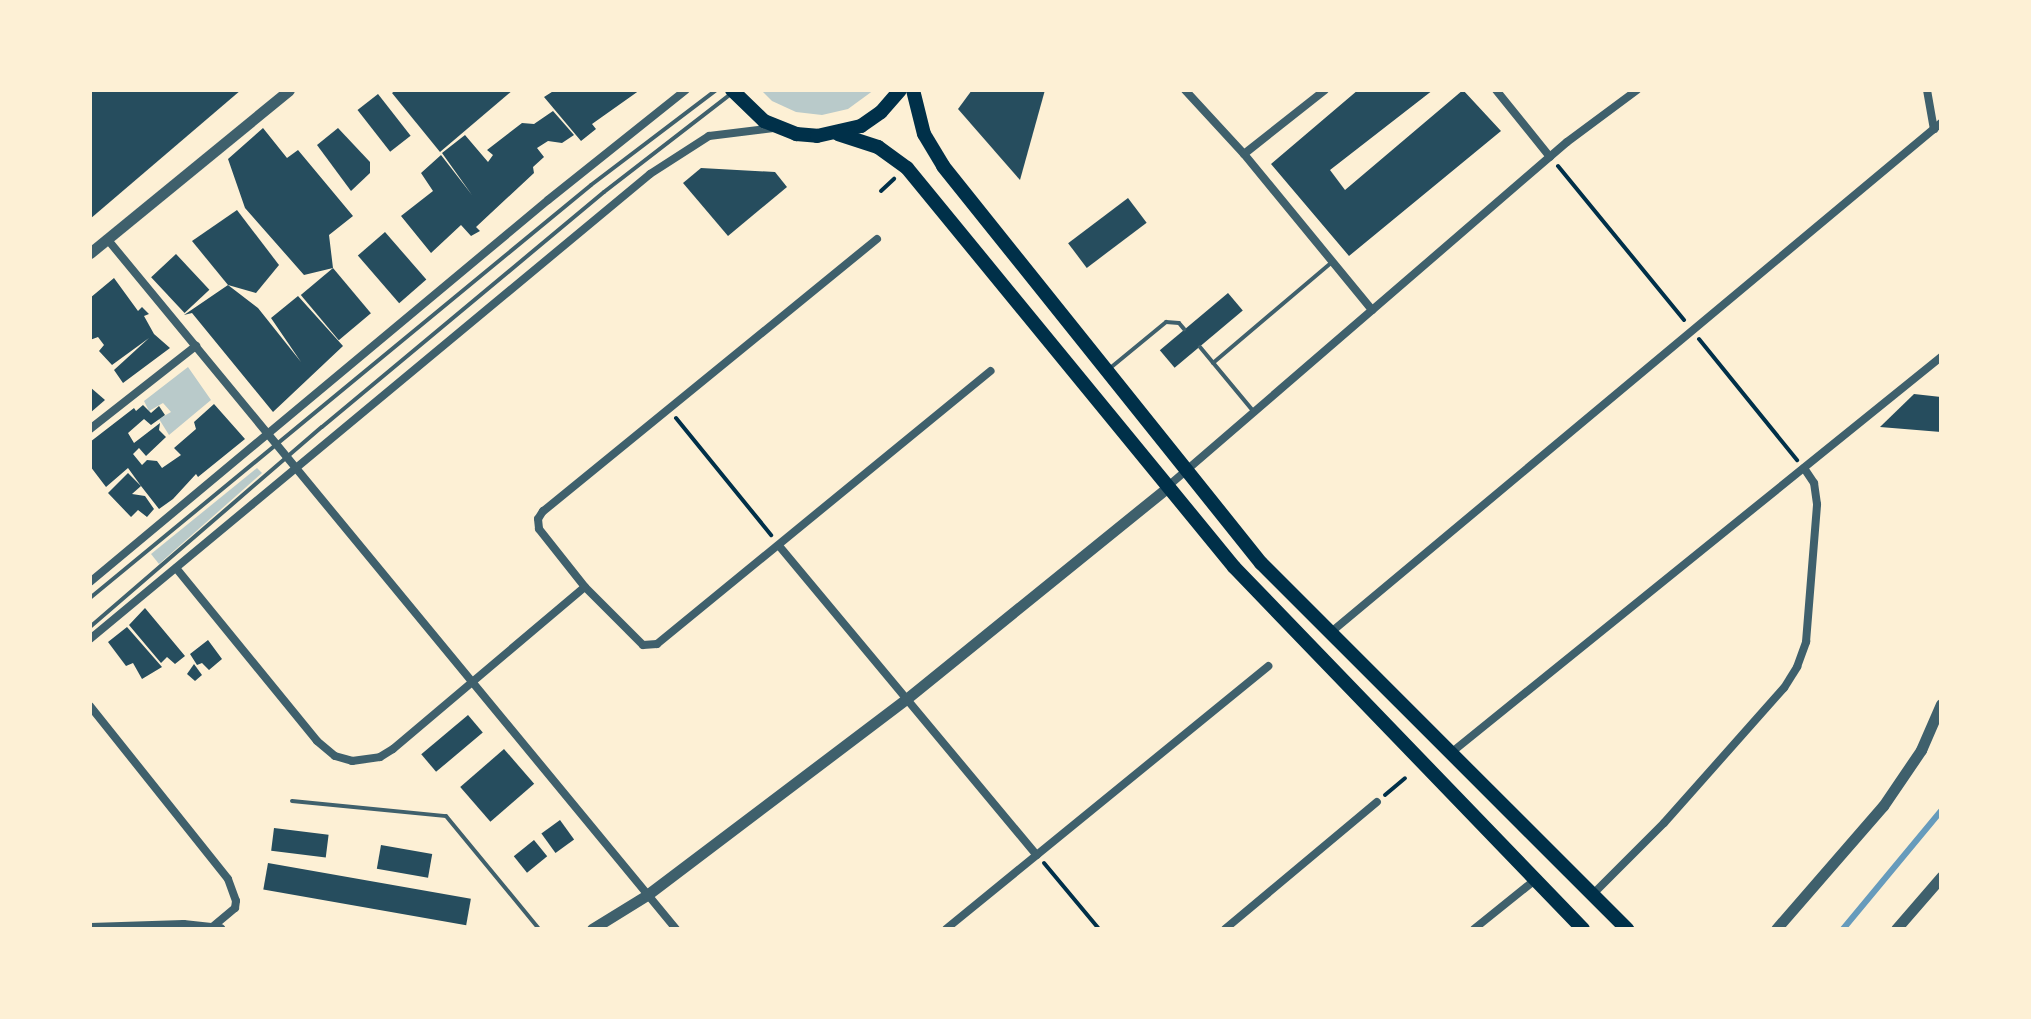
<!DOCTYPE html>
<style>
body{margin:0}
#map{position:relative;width:2031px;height:1019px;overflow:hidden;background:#fdf0d5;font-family:"Open Sans",sans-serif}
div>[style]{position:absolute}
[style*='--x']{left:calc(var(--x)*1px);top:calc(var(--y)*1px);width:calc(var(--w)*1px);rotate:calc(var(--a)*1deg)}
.green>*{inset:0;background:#b9caca}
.stream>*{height:6px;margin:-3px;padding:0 3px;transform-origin:3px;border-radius:3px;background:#669bbc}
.building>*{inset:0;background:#264d5e;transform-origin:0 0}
.path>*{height:4px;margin:-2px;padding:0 2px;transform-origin:2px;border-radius:2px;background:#003049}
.service>*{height:4px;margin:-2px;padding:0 2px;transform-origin:2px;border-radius:2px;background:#3f606c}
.minor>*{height:8px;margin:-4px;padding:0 4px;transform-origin:4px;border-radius:4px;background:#3f606c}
.tertiary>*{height:11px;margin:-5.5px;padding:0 5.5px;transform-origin:5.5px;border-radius:5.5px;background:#3f606c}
.primary>*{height:14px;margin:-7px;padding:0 7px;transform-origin:7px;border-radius:7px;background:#003049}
span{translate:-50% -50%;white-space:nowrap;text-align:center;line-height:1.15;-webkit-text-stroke:6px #fdf0d5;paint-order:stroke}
.frame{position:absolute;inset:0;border:92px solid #fdf0d5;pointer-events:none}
</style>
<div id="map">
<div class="green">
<i style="clip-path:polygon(761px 90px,874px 90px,848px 109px,822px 115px,796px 112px,772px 101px)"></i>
<i style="clip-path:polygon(188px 367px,211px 400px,169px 435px,159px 419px,171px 412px,163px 403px,149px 411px,144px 401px)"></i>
<i style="clip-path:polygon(257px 468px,262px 473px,159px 564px,151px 554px)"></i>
</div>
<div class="stream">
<i style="--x:1843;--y:929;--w:153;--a:-50.3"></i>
</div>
<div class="building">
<i style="clip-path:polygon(90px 90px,241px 90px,90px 219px)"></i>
<i style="clip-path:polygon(396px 90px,513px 90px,440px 152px,392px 93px)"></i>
<i style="clip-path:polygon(555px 90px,640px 90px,592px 124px,596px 129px,581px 141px,544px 97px)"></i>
<i style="clip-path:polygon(972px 90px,1045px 90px,1020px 180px,958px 109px)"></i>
<i style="clip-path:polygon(1358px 90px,1433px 90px,1330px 170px,1345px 190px,1463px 90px,1501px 131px,1349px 256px,1271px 164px)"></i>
<i style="left:378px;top:94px;width:53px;height:26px;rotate:52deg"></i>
<i style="clip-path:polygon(553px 111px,574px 135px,562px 143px,548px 141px,537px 148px,544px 157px,533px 167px,534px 173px,476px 227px,480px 231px,471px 236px,461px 225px,431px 253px,401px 216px,433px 191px,421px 173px,441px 155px,472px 195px,442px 153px,465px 135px,488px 162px,493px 155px,487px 150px,522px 123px,534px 124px)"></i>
<i style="clip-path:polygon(263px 128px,287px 158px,298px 150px,353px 216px,329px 235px,333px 268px,304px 275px,245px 208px,228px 159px)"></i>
<i style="clip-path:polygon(338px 128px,370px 162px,370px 173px,351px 191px,317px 145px)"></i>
<i style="clip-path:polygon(701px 168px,775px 172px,787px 187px,728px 236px,683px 183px)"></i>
<i style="left:1128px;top:198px;width:31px;height:75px;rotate:53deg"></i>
<i style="clip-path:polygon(237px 210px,279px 265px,256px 293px,228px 285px,192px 241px)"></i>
<i style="left:385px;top:232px;width:63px;height:36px;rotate:49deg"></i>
<i style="left:176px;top:254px;width:49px;height:34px;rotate:47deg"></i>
<i style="left:333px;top:268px;width:59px;height:42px;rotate:50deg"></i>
<i style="clip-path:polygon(114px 278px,138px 311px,142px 307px,149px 314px,144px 316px,154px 334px,170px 348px,123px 383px,114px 370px,149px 338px,112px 365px,99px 351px,104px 345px,98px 337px,90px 340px,90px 298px)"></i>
<i style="clip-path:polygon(228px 285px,258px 308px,301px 362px,271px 318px,298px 296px,343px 346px,273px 412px,192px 313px,184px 315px)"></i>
<i style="left:1228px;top:293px;width:23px;height:89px;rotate:50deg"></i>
<i style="clip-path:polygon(90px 387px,105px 400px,90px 413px)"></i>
<i style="clip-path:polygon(1914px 394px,1941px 397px,1941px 432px,1880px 427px)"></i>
<i style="clip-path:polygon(214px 404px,245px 439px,198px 477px,196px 474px,173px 499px,159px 509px,141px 486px,132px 494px,145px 496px,154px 509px,147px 517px,138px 510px,131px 517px,108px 493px,128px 473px,141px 486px,128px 468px,106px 487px,90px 466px,90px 442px,134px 408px,136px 411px,143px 405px,151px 413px,159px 406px,165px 415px,151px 425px,144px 419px,128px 433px,134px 443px,160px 423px,159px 430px,166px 437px,146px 456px,139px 448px,133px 454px,142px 465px,147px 460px,157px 461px,162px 468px,181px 455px,174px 448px,196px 429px,194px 422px)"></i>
<i style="clip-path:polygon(145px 608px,185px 656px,175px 664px,167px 657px,161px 663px,129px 625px)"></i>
<i style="clip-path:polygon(127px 627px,162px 667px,142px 679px,133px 663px,126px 666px,108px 642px)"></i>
<i style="clip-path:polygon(208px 640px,222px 659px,209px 670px,202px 663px,197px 665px,190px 654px)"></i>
<i style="clip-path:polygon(194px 664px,202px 675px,195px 681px,187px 674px)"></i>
<i style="left:468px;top:715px;width:23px;height:61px;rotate:50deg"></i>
<i style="left:504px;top:749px;width:46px;height:58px;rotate:49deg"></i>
<i style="left:560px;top:820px;width:24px;height:23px;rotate:54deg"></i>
<i style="left:274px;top:828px;width:55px;height:23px;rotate:7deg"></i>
<i style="left:534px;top:840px;width:21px;height:26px;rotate:51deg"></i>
<i style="left:381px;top:845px;width:52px;height:24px;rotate:10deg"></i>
<i style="left:268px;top:863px;width:206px;height:27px;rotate:10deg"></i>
</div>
<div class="path">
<i style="--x:1558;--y:166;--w:199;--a:50.7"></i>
<i style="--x:881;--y:191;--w:18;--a:-43"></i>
<i style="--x:1699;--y:339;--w:156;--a:51"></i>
<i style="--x:676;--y:418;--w:151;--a:50.9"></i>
<i style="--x:1385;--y:795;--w:26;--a:-40"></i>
<i style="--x:1044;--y:863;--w:86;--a:50.2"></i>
</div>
<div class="service">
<i style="--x:1200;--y:347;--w:85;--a:50.3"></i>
<i style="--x:1213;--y:363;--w:155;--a:-40.3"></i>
<i style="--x:1109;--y:369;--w:74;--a:-39.5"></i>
<i style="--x:1166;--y:322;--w:13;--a:4"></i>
<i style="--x:1179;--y:323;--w:8;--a:50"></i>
<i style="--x:90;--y:598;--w:649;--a:-39.5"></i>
<i style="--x:591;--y:185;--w:157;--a:-37.2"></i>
<i style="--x:90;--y:627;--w:306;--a:-40.8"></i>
<i style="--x:322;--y:427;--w:367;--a:-39.8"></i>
<i style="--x:604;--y:192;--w:160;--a:-37.7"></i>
<i style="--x:292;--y:801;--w:155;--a:5.6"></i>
<i style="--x:446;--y:816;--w:146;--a:50.5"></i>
</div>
<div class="minor">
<i style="--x:1185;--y:90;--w:87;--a:47.3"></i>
<i style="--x:1244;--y:154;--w:202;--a:50.6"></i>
<i style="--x:1496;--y:90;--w:86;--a:51.1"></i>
<i style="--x:1927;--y:90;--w:40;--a:80"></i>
<i style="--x:1244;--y:154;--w:103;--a:-38.3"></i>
<i style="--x:877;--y:239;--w:431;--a:140.8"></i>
<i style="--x:543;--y:511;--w:9;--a:122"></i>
<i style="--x:538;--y:519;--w:10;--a:84"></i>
<i style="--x:539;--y:529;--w:74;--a:51.6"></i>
<i style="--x:585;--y:587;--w:82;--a:45"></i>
<i style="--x:643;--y:645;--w:14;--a:-4"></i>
<i style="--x:657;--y:644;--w:431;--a:-39.3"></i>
<i style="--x:108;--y:240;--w:893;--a:50.5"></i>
<i style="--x:90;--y:429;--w:135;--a:-38.1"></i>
<i style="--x:1167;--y:487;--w:528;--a:-40.78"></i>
<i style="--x:1567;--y:142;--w:87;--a:-36.6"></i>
<i style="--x:780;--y:547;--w:401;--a:50.2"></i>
<i style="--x:176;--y:568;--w:223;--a:50.8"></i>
<i style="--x:317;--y:741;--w:23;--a:40"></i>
<i style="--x:335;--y:756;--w:18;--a:16"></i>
<i style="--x:352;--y:761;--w:28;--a:-8"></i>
<i style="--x:380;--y:757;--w:15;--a:-32"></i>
<i style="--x:393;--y:749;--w:251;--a:-40.2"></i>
<i style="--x:90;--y:582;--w:596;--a:-39.83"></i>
<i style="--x:548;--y:200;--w:176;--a:-38.6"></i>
<i style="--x:1330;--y:633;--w:796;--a:-39.85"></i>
<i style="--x:90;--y:639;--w:728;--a:-39.7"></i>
<i style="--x:650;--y:174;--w:70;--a:-32.8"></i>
<i style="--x:709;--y:136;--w:65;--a:-7"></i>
<i style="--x:90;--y:706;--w:221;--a:51.4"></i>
<i style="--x:228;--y:879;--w:23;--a:70"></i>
<i style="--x:236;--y:901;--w:7;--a:98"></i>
<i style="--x:235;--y:908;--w:30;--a:140"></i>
<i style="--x:1452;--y:752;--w:629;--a:-38.93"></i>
<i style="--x:1593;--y:894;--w:100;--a:-45"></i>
<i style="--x:1664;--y:823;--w:181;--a:-48.4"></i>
<i style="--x:1784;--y:688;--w:25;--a:-58"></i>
<i style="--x:1797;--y:667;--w:27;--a:-70"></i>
<i style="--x:1806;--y:642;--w:138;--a:-85.4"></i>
<i style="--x:1817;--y:504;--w:21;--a:-98"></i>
<i style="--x:1814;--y:483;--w:18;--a:-124"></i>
<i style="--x:946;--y:929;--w:416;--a:-39.2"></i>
<i style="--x:1225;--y:929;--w:198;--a:-39.9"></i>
<i style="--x:1474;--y:929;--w:78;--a:-38.8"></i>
</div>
<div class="tertiary">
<i style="--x:90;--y:253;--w:257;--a:-39.3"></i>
<i style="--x:90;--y:928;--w:93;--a:-1.8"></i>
<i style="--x:183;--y:925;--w:37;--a:6"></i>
<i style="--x:592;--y:929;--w:65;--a:-31.7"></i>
<i style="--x:647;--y:895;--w:323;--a:-37.1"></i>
<i style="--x:905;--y:700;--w:337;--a:-39"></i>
<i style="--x:1776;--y:929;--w:163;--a:-49"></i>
<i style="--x:1883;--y:806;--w:68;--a:-55.8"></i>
<i style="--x:1921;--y:750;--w:50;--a:-66.5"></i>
<i style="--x:1896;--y:929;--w:69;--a:-49.1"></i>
</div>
<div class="primary">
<i style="--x:732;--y:90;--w:45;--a:44.1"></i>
<i style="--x:764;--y:121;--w:35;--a:22"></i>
<i style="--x:796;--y:134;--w:21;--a:5"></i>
<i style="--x:817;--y:136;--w:45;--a:-12.8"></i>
<i style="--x:861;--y:126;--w:24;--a:-35"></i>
<i style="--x:881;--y:112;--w:29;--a:-49"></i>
<i style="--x:913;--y:90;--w:45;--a:76"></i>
<i style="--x:924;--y:134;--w:37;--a:59"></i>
<i style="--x:943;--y:166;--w:509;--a:51.31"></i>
<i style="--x:1261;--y:563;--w:518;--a:45"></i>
<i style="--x:838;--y:134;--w:42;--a:18"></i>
<i style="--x:878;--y:147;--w:36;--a:36"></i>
<i style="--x:907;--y:168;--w:516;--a:50.66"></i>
<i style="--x:1234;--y:567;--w:503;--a:46.05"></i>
</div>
<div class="frame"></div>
</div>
